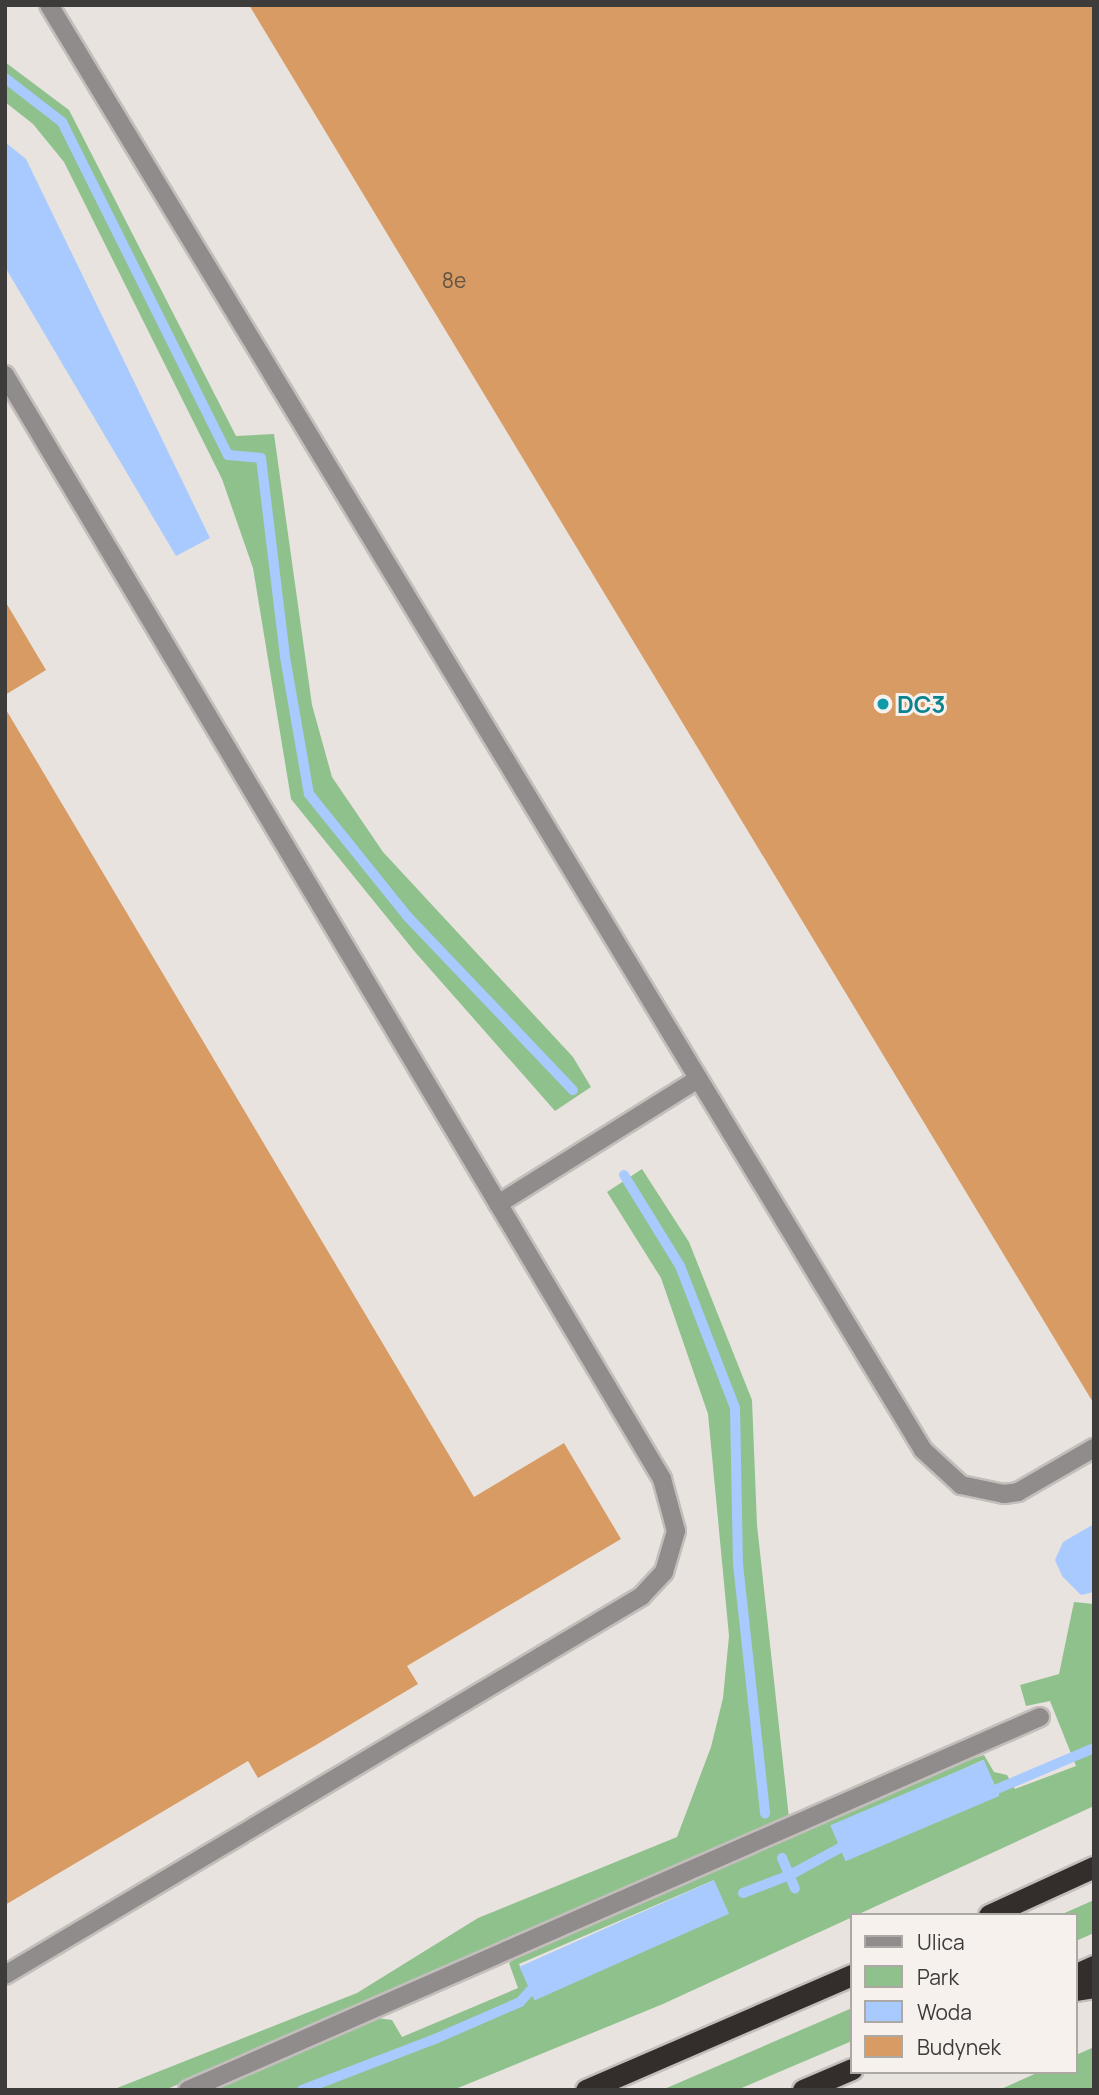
<!DOCTYPE html>
<style>
body{margin:0}
#map{position:relative;width:1099px;height:2095px;overflow:hidden;background:#e9e3df;font-family:Manrope,sans-serif}
div>[style]{position:absolute}
[style*='--x']{left:calc(var(--x)*1px);top:calc(var(--y)*1px);width:calc(var(--w)*1px);rotate:calc(var(--a)*1deg)}
.green>*{inset:0;background:#8fc18d}
.water>*{inset:0;background:#a9cafe;transform-origin:0 0}
.stream>*{height:10px;margin:-5px;padding:0 5px;transform-origin:5px;border-radius:5px;background:#a9cafe}
.building>*{inset:0;background:#d79b63}
.roads{filter:drop-shadow(2px 0 #c3bebb) drop-shadow(-2px 0 #c3bebb) drop-shadow(0 2px #c3bebb) drop-shadow(0 -2px #c3bebb)}
.minor>*{height:18px;margin:-9px;padding:0 9px;transform-origin:9px;border-radius:9px;background:#8f8c8b}
.highway>*{height:21px;margin:-10.5px;padding:0 10.5px;transform-origin:10.5px;border-radius:10.5px;background:#332d2b}
.dots>*{width:19px;height:19px;translate:-50% -50%;box-sizing:border-box;border:4px solid #f6f1ec;border-radius:50%}
span{translate:-50% -50%;white-space:nowrap;text-align:center;line-height:1.15;-webkit-text-stroke:6px #f6f1ec;paint-order:stroke}
.number-label{font-size:21px;color:#645444}
.number-label span{-webkit-text-stroke-width:0}
.culture-label{font-size:24px;color:#0d838f;font-weight:700}
.left{translate:0 -50%;text-align:left}
.frame{position:absolute;inset:0;border:7px solid #3e3c3a;pointer-events:none}
.legend{position:absolute;left:850px;top:1913px;width:228px;height:161px;box-sizing:border-box;background:#f6f1ec;border:2px solid #aca9a5;margin:0;padding:9px 12px;list-style:none;font-size:21px;color:#3e3c3a}
.legend li{display:flex;align-items:center;gap:14px;height:35px}
.legend b{width:35px;border:2px solid #aca9a5}
</style>
<div id="map">
<div class="green">
<i style="clip-path:polygon(5px 62px,69px 110px,236px 436px,274px 434px,312px 705px,332px 777px,383px 852px,573px 1057px,591px 1087px,555px 1111px,415px 952px,291px 799px,253px 568px,222px 479px,64px 162px,33px 124px,5px 102px)"></i>
<i style="clip-path:polygon(642px 1169px,689px 1242px,752px 1400px,757px 1525px,789px 1818px,165px 2090px,112px 2090px,357px 1993px,478px 1918px,677px 1837px,711px 1747px,723px 1698px,729px 1636px,708px 1414px,661px 1278px,607px 1192px)"></i>
<i style="clip-path:polygon(evenodd,1074px 1602px,1094px 1604px,1094px 1806px,663px 2004px,453px 2090px,207px 2090px,377px 2018px,392px 2020px,402px 2037px,518px 1988px,509px 1963px,521px 1954px,946px 1767px,984px 1755px,994px 1772px,1007px 1775px,1015px 1789px,1076px 1766px,1050px 1701px,1026px 1706px,1020px 1685px,1059px 1674px,1074px 1602px,983px 1760px,999px 1795px,832px 1829px,983px 1760px,1074px 1602px,714px 1880px,533px 1997px,519px 1964px,714px 1880px)"></i>
<i style="clip-path:polygon(1094px 1900px,1094px 1933px,1076px 1941px,1076px 1915px,1060px 1915px)"></i>
<i style="clip-path:polygon(852px 2008px,852px 2041px,737px 2090px,662px 2090px)"></i>
<i style="clip-path:polygon(1094px 2047px,1094px 2090px,999px 2090px,1039px 2072px,1076px 2072px,1076px 2055px)"></i>
</div>
<div class="water">
<i style="clip-path:polygon(5px 142px,26px 159px,210px 538px,176px 556px,5px 267px)"></i>
<i style="clip-path:polygon(1094px 1524px,1094px 1592px,1081px 1595px,1062px 1576px,1055px 1560px,1063px 1542px)"></i>
<i style="left:984px;top:1760px;width:39px;height:167px;rotate:67deg"></i>
<i style="left:714px;top:1880px;width:37px;height:213px;rotate:66deg"></i>
</div>
<div class="stream">
<i style="--x:5;--y:78;--w:72;--a:37.7"></i>
<i style="--x:62;--y:122;--w:372;--a:63.5"></i>
<i style="--x:228;--y:455;--w:33;--a:5"></i>
<i style="--x:261;--y:458;--w:200;--a:83.1"></i>
<i style="--x:285;--y:657;--w:139;--a:80.1"></i>
<i style="--x:309;--y:794;--w:158;--a:51.2"></i>
<i style="--x:408;--y:917;--w:239;--a:46.4"></i>
<i style="--x:624;--y:1175;--w:107;--a:58.4"></i>
<i style="--x:680;--y:1266;--w:152;--a:68.8"></i>
<i style="--x:735;--y:1408;--w:156;--a:88.9"></i>
<i style="--x:738;--y:1564;--w:251;--a:83.8"></i>
<i style="--x:997;--y:1789;--w:105;--a:-22.9"></i>
<i style="--x:782;--y:1858;--w:33;--a:67"></i>
<i style="--x:743;--y:1893;--w:50;--a:-21"></i>
<i style="--x:790;--y:1875;--w:57;--a:-28.4"></i>
<i style="--x:302;--y:2090;--w:142;--a:-21"></i>
<i style="--x:435;--y:2039;--w:93;--a:-23.5"></i>
<i style="--x:520;--y:2002;--w:15;--a:-48"></i>
</div>
<div class="building">
<i style="clip-path:polygon(249px 5px,1094px 5px,1094px 1404px)"></i>
<i style="clip-path:polygon(5px 601px,46px 670px,5px 695px)"></i>
<i style="clip-path:polygon(5px 708px,474px 1497px,564px 1443px,621px 1539px,407px 1666px,418px 1684px,316px 1745px,258px 1778px,248px 1761px,5px 1905px)"></i>
</div>
<div class="roads">
<div class="minor">
<i style="--x:49;--y:5;--w:1689;--a:58.83"></i>
<i style="--x:923;--y:1450;--w:52;--a:42.6"></i>
<i style="--x:961;--y:1485;--w:44;--a:11.8"></i>
<i style="--x:1004;--y:1494;--w:14;--a:-8"></i>
<i style="--x:1018;--y:1492;--w:88;--a:-30.1"></i>
<i style="--x:5;--y:375;--w:1285;--a:59.24"></i>
<i style="--x:662;--y:1479;--w:54;--a:74.9"></i>
<i style="--x:676;--y:1531;--w:43;--a:106.3"></i>
<i style="--x:664;--y:1572;--w:33;--a:133"></i>
<i style="--x:642;--y:1596;--w:741;--a:149.25"></i>
<i style="--x:498;--y:1204;--w:236;--a:-32"></i>
<i style="--x:188;--y:2090;--w:930;--a:-23.64"></i>
</div>
<div class="highway">
<i style="--x:989;--y:1915;--w:115;--a:-24.6"></i>
<i style="--x:1076;--y:1974;--w:20;--a:-24"></i>
<i style="--x:1076;--y:1990;--w:18;--a:-9"></i>
<i style="--x:586;--y:2090;--w:290;--a:-23.4"></i>
<i style="--x:803;--y:2090;--w:53;--a:-23.2"></i>
</div>
</div>
<div class="dots">
<i style="left:883px;top:704px;background:#0f9aa8"></i>
</div>
<div class="number-label">
<span style="left:454px;top:280px">8e</span>
</div>
<div class="culture-label">
<span class="left" style="left:897px;top:704px">DC3</span>
</div>
<div class="frame"></div>
<ul class="legend">
<li><b style="height:9px;background:#8f8c8b"></b>Ulica</li>
<li><b style="height:19px;background:#8fc18d"></b>Park</li>
<li><b style="height:19px;background:#a9cafe"></b>Woda</li>
<li><b style="height:19px;background:#d79b63"></b>Budynek</li>
</ul>
</div>
